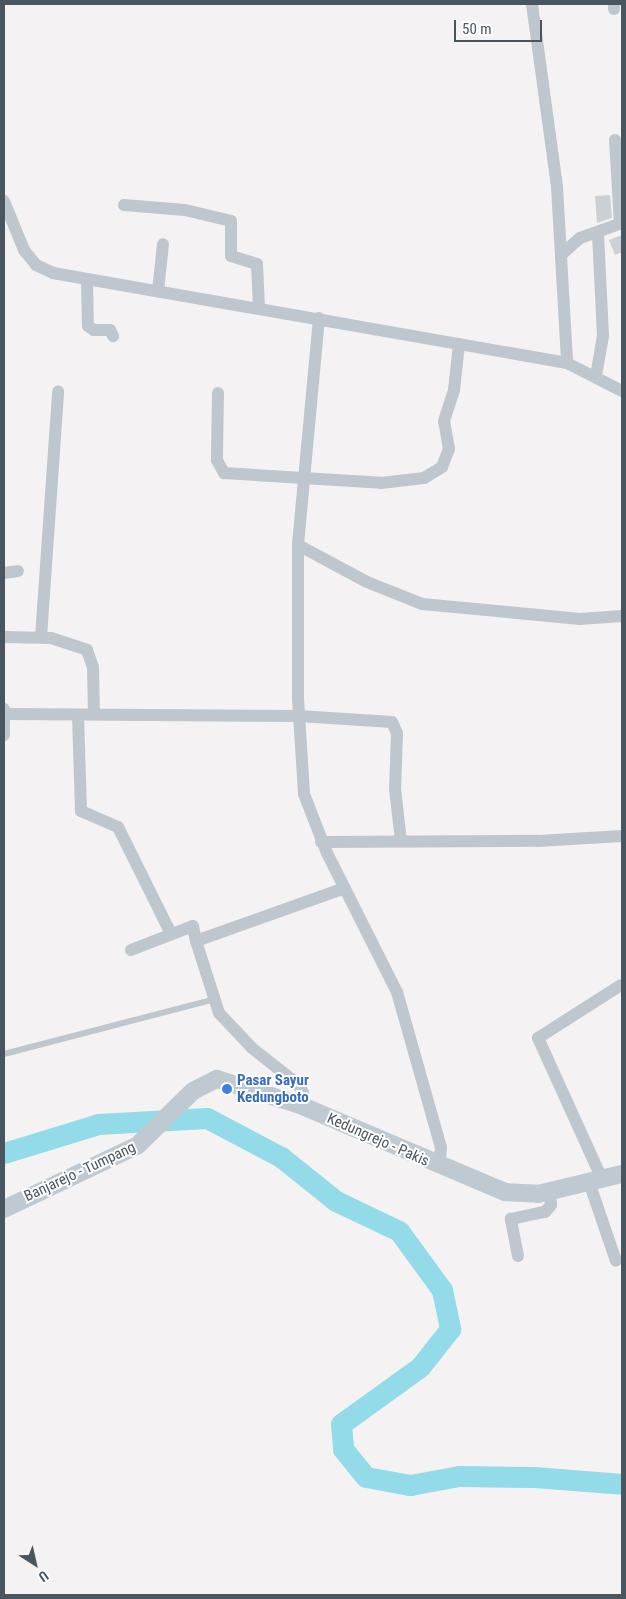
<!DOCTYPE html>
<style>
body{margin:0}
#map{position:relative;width:626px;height:1599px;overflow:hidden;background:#f4f2f2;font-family:"Roboto Condensed",sans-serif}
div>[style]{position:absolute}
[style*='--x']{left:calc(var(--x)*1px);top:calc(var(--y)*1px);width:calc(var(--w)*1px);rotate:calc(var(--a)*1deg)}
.river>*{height:21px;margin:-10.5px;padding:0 10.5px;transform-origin:10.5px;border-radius:10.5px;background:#93dbe9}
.building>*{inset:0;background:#cccfd4}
.service>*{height:6px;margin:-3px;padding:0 3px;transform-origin:3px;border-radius:3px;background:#bec7ce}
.minor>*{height:12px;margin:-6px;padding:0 6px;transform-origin:6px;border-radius:6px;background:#bec7ce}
.secondary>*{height:18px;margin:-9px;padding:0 9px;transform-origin:9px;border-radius:9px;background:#bfc9d2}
.dots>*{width:14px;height:14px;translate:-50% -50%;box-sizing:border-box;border:2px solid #fff;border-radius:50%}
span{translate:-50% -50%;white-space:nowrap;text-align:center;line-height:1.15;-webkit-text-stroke:4px #fff;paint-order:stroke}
.shop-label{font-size:15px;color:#366cbe;font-weight:700}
.left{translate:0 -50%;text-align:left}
.street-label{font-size:15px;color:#4a565f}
.frame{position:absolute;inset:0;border:5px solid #4a565f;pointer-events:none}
.north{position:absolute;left:10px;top:1539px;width:50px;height:50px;-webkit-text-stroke:4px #fff;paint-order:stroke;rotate:145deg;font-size:14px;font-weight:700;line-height:20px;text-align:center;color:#4a565f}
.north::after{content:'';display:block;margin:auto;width:18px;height:22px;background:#4a565f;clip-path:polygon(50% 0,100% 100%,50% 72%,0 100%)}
.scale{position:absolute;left:454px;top:20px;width:88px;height:22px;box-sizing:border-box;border:2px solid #4a565f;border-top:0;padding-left:6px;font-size:15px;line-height:18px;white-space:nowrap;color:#4a565f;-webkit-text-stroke:4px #fff;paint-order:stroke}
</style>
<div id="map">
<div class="river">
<i style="--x:4;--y:1153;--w:98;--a:-17.1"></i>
<i style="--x:98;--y:1124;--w:109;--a:-3.2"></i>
<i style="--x:207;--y:1118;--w:84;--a:27.8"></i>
<i style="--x:281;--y:1157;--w:70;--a:38.7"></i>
<i style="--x:336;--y:1201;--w:70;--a:25.5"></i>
<i style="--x:399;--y:1231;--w:73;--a:53.9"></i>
<i style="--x:442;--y:1290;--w:40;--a:78"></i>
<i style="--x:450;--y:1329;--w:48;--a:128.3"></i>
<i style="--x:420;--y:1367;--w:97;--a:144.2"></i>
<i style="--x:341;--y:1424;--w:25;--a:85"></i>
<i style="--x:343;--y:1449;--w:36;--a:51"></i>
<i style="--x:366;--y:1477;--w:45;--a:10.3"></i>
<i style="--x:410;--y:1485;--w:50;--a:-10.4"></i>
<i style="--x:459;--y:1476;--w:75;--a:0.8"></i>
<i style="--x:534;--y:1477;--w:88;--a:4.5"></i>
</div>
<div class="building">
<i style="clip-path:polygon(610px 195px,612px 218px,597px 223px,595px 196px)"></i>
<i style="clip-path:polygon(622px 235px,622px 252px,615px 255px,609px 240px)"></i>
</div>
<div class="service">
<i style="--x:4;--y:1054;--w:215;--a:-14.6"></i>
</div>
<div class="minor">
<i style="--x:532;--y:4;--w:185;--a:82.2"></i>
<i style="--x:557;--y:187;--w:176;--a:86.7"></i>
<i style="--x:614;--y:4;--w:5;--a:90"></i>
<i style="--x:615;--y:140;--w:84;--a:86.6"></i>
<i style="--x:4;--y:201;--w:53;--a:67.8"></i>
<i style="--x:24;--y:250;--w:19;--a:51"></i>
<i style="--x:36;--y:265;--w:19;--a:25"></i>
<i style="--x:53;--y:273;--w:522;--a:9.93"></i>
<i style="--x:567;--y:363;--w:62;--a:27"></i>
<i style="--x:124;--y:205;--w:61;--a:4.7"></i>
<i style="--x:185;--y:210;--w:47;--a:13.4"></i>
<i style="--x:231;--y:221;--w:35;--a:90"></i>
<i style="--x:231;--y:256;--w:27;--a:17"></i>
<i style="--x:257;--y:264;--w:44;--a:87.4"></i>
<i style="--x:561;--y:255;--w:25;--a:-42"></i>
<i style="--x:580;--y:238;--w:45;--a:-19.7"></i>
<i style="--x:87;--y:280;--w:46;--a:88.8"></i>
<i style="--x:88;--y:326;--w:7;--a:34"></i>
<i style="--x:94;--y:330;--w:16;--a:0"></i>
<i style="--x:110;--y:330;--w:7;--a:63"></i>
<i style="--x:158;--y:291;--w:47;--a:-83.9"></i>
<i style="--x:319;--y:318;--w:228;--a:95.3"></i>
<i style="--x:298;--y:545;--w:153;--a:90"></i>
<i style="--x:298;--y:698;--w:96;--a:86.4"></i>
<i style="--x:304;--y:794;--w:63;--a:68.7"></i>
<i style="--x:327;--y:853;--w:156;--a:63.3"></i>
<i style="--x:397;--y:992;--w:161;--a:74.2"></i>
<i style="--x:441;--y:1147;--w:11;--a:95"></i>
<i style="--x:440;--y:1158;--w:8;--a:135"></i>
<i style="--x:596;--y:376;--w:41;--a:-80.1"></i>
<i style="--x:603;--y:336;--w:104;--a:-92.8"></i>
<i style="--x:218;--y:393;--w:67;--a:90.9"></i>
<i style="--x:217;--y:460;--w:15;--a:62"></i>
<i style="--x:224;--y:473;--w:157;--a:3.6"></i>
<i style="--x:381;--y:483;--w:43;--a:-6.6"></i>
<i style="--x:424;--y:478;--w:21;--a:-31"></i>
<i style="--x:442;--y:467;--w:19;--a:-69"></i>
<i style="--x:449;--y:449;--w:28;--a:-100"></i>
<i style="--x:444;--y:421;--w:33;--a:-72"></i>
<i style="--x:454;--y:390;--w:46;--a:-83.8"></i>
<i style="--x:298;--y:545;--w:78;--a:28.2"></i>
<i style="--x:367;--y:582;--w:59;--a:21.8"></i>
<i style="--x:422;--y:604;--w:159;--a:5.4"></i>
<i style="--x:580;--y:619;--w:42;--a:-4.1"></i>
<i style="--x:4;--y:573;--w:14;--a:-8"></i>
<i style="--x:4;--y:637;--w:47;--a:1.2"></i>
<i style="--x:51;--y:638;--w:38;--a:18"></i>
<i style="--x:87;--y:650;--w:18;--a:71"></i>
<i style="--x:93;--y:667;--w:47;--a:88.8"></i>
<i style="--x:41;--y:637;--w:246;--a:-86"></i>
<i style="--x:4;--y:709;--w:5;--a:79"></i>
<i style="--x:5;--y:714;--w:294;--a:0.4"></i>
<i style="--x:299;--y:716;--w:93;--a:3.7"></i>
<i style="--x:392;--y:722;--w:12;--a:66"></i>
<i style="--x:397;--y:733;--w:56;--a:92"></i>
<i style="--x:395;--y:789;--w:52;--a:83.4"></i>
<i style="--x:4;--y:714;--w:21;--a:90"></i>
<i style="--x:78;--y:715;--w:96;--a:88.2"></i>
<i style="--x:81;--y:811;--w:40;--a:23.4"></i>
<i style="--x:118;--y:827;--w:119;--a:63.6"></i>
<i style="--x:321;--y:842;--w:217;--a:-0.3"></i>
<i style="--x:538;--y:841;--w:84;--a:-3.4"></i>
<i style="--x:131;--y:950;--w:66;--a:-21.2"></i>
<i style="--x:193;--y:926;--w:15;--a:79"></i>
<i style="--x:300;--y:1105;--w:12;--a:-76"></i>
<i style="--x:303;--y:1093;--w:9;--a:-117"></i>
<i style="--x:299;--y:1085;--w:60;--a:-141.8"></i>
<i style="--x:252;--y:1048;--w:48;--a:-133.3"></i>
<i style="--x:219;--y:1013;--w:76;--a:-107.7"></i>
<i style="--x:196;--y:941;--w:158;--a:-19.6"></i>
<i style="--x:602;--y:1179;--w:155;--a:-114.4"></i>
<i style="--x:538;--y:1038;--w:98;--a:-32.6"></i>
<i style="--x:589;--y:1182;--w:83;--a:71.1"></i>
<i style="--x:518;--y:1256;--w:38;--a:-101"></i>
<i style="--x:511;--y:1219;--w:35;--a:-12"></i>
<i style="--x:545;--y:1212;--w:9;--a:-49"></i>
<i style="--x:551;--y:1205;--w:13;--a:-94"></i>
</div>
<div class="secondary">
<i style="--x:4;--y:1209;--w:148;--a:-25.5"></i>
<i style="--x:138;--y:1145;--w:77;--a:-44.5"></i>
<i style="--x:193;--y:1091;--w:27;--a:-27"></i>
<i style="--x:217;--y:1079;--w:87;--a:17.4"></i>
<i style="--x:300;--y:1105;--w:223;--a:23"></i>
<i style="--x:505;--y:1192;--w:33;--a:3"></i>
<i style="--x:538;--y:1194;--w:86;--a:-13.4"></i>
</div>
<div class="dots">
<i style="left:227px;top:1089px;background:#3f7fe0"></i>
</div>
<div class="shop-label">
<span class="left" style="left:237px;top:1089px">Pasar Sayur<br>Kedungboto</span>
</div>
<div class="street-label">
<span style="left:378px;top:1140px;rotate:24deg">Kedungrejo - Pakis</span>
<span style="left:80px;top:1172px;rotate:-25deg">Banjarejo - Tumpang</span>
</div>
<div class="frame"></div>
<div class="north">U</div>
<div class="scale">50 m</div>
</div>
